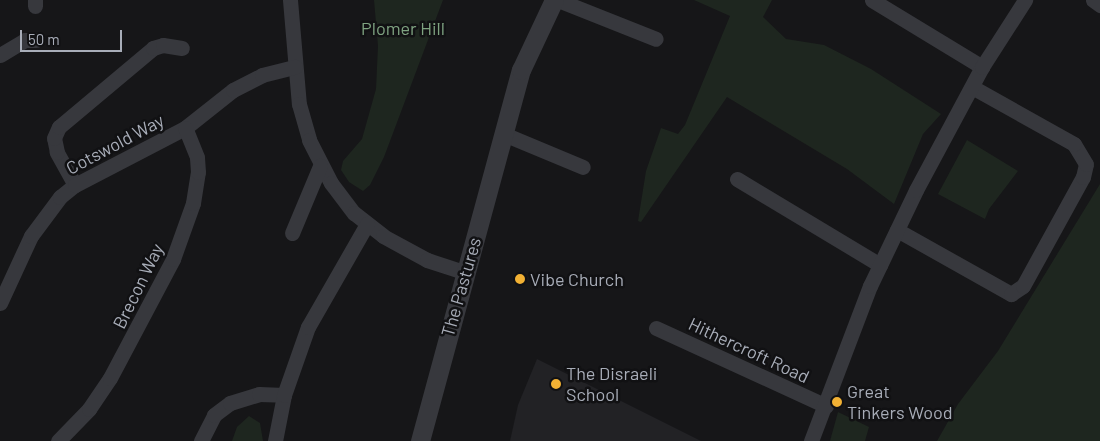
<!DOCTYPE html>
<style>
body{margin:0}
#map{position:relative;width:1100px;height:441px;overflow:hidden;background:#161618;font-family:Barlow,sans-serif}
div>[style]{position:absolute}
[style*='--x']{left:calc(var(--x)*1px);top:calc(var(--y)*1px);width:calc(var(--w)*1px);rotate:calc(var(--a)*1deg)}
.built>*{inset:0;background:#222225}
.green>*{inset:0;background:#1e261f}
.minor>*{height:15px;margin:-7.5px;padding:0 7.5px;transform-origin:7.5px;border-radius:7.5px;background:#37383d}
.tertiary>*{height:19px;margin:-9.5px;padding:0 9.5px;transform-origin:9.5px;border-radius:9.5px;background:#37383d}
.dots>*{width:14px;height:14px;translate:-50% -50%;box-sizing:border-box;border:2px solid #111113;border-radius:50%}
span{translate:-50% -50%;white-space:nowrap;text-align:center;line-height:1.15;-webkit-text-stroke:5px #111113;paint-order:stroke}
.park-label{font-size:18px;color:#7fa381}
.street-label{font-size:18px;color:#a8adb8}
.poi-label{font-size:18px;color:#a8adb8}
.left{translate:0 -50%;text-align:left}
.scale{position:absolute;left:20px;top:30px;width:102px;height:22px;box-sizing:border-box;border:2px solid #a8adb8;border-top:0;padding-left:6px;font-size:15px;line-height:18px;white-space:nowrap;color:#a8adb8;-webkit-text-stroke:4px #111113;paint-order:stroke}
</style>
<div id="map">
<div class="built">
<i style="clip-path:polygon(537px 359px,701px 441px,510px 441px,518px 405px)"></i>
</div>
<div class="green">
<i style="clip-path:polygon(374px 0,443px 0,384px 157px,370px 185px,363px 191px,349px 182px,341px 170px,343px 161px,362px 139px,376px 89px,378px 46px)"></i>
<i style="clip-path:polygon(694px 0,772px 0,763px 17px,786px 39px,824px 45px,871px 69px,941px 114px,923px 134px,894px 204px,847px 169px,727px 97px,641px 222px,638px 221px,646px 171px,661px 128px,678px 134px,685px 125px,730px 16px)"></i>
<i style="clip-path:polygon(967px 140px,1018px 171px,989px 209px,985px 219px,938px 194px)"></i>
<i style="clip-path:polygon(1100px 184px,1100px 441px,937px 441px,958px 404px,998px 351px)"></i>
<i style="clip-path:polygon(838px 412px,869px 427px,865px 441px,830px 441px)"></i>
<i style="clip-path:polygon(249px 416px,260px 423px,263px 441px,232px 441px,237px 427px)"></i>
</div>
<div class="minor">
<i style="--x:35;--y:0;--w:6;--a:90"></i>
<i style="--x:290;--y:0;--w:104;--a:85.1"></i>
<i style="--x:299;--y:104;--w:37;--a:74"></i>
<i style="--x:309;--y:140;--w:48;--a:62.9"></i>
<i style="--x:331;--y:183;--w:38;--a:53"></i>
<i style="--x:354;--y:213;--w:37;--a:38"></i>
<i style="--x:383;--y:236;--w:50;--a:28.6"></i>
<i style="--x:427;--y:260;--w:39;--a:18"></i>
<i style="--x:558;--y:0;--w:105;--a:21.7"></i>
<i style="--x:872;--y:0;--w:129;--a:31.3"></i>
<i style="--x:1093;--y:0;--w:9;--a:36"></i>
<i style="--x:0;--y:55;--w:29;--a:-31"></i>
<i style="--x:25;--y:40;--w:11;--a:0"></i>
<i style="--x:506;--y:135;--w:83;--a:22.6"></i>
<i style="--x:737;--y:179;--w:167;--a:31"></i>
<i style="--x:75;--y:185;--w:38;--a:-119"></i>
<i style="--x:57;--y:152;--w:14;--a:-102"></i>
<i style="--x:54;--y:138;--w:12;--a:-66"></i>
<i style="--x:59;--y:127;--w:123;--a:-40"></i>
<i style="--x:153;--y:48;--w:10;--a:-17"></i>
<i style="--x:163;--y:45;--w:19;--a:9"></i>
<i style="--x:897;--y:230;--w:131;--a:29.3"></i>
<i style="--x:1011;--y:294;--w:14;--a:-34"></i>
<i style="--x:1023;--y:286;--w:124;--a:-61.2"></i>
<i style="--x:1083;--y:177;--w:13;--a:-77"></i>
<i style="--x:1086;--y:164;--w:23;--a:-121"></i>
<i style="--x:1074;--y:144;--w:117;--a:-150.8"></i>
<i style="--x:292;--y:233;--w:73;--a:-67.3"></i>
<i style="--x:0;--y:303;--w:74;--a:-65.2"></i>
<i style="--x:31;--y:236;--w:49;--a:-53.4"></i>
<i style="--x:60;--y:197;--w:19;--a:-39"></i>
<i style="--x:75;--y:185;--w:124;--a:-27.4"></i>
<i style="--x:185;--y:128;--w:61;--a:-38.4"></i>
<i style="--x:233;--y:90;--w:33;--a:-27"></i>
<i style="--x:262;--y:75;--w:34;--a:-14"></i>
<i style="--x:656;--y:328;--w:187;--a:24.6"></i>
<i style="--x:58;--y:441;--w:45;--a:-45.9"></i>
<i style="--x:89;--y:409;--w:37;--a:-56"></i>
<i style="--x:110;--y:378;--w:135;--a:-62.1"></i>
<i style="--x:173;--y:259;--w:59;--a:-70.3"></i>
<i style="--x:193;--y:203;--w:31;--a:-81"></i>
<i style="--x:198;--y:172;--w:15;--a:-94"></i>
<i style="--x:197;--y:157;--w:31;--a:-112"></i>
<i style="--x:201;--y:441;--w:29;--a:-63"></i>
<i style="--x:214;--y:415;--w:20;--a:-37"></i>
<i style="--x:230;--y:403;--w:30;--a:-17"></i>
<i style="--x:259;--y:394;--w:25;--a:2"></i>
<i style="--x:275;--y:441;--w:47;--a:-78.9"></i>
<i style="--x:284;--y:395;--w:72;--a:-70.6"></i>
<i style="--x:308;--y:327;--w:119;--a:-60.2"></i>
<i style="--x:811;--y:441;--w:166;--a:-69.2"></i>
<i style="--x:870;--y:286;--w:106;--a:-64.4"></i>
<i style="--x:916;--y:190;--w:140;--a:-61.8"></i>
<i style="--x:982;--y:67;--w:80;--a:-57.3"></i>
</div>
<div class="tertiary">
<i style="--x:420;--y:441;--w:385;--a:-74.8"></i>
<i style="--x:521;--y:70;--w:77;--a:-64.8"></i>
</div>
<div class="dots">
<i style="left:520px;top:279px;background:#f2b134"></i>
<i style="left:556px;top:384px;background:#f2b134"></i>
<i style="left:837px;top:402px;background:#f2b134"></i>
</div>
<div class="park-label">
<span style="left:403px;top:28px">Plomer Hill</span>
</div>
<div class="street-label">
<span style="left:115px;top:144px;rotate:-28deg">Cotswold Way</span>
<span style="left:138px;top:286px;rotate:-64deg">Brecon Way</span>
<span style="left:461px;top:287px;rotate:-74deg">The Pastures</span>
<span style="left:749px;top:350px;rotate:25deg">Hithercroft Road</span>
</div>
<div class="poi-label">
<span class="left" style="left:530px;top:279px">Vibe Church</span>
<span class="left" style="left:566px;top:384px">The Disraeli<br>School</span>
<span class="left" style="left:847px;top:402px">Great<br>Tinkers Wood</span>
</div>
<div class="scale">50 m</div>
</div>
